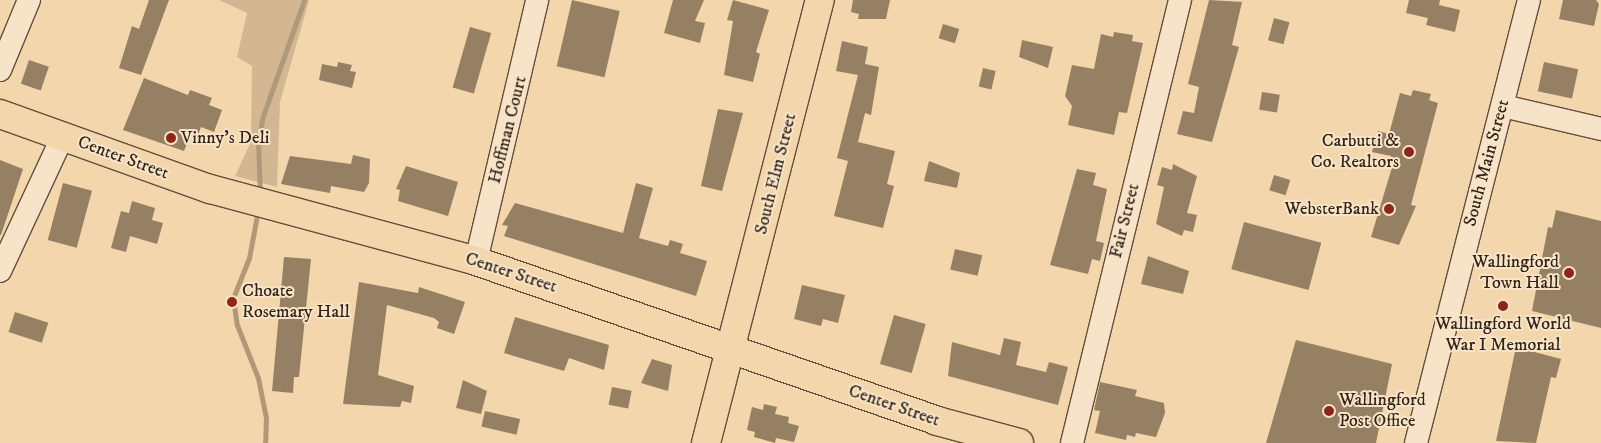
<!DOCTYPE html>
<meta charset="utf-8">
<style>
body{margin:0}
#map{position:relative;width:1601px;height:443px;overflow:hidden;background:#f3d6ab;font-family:"IM FELL DW Pica",serif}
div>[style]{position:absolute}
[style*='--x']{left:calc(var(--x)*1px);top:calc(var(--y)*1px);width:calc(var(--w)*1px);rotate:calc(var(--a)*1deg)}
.green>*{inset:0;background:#d2b792}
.stream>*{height:5px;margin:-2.5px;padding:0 2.5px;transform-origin:2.5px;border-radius:2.5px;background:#b19978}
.building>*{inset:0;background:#968063;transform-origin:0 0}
.roads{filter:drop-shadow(1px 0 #624f3b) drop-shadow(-1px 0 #624f3b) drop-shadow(0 1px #624f3b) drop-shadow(0 -1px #624f3b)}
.minor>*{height:22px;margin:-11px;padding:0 11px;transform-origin:11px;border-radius:11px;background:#f7e4c8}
.major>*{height:28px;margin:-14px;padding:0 14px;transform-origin:14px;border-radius:14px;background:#f3d6ab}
.dots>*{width:14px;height:14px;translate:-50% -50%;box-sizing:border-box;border:2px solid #f7e4c8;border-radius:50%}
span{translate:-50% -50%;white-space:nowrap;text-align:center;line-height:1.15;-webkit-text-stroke:4px #f7e4c8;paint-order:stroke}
.street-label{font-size:18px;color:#312216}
.poi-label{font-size:18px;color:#312216}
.left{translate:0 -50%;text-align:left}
.right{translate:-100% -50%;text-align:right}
</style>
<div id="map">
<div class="green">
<i style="clip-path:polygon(219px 0,309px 0,280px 102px,277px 187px,235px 176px,251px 142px,252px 66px,237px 57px,247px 13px)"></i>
</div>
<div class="stream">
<i style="--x:260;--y:194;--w:51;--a:-92.2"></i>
<i style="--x:258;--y:143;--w:27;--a:-80"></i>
<i style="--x:263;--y:116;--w:123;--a:-70.5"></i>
<i style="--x:258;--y:210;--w:49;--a:100.6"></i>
<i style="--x:249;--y:258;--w:43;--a:111.8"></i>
<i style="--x:233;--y:298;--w:27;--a:82"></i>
<i style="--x:237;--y:325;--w:57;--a:68.4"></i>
<i style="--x:258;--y:378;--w:41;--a:78.7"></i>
<i style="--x:266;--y:418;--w:25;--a:92"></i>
</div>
<div class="building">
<i style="clip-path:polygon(149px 0,169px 0,141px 75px,119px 68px,132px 26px,139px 29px)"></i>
<i style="left:572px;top:0;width:49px;height:68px;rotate:13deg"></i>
<i style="clip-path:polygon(673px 0,704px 0,695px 21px,705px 23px,700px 43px,664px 33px)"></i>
<i style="clip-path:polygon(733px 0,769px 10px,756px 52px,760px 54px,753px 82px,724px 75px,733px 21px,727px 20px)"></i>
<i style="clip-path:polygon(853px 0,890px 0,886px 19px,858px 19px,859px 14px,851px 12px)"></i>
<i style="clip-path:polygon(1209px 0,1242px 2px,1232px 45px,1239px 47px,1212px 142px,1177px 134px,1183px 111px,1194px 113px,1199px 87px,1188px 84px)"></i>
<i style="clip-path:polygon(1409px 0,1440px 0,1439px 5px,1460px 10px,1455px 32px,1426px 25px,1428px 18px,1406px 13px)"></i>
<i style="clip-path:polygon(1563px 0,1596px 0,1599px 4px,1594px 26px,1559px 19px)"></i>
<i style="left:1274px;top:18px;width:16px;height:23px;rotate:15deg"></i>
<i style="left:943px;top:24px;width:17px;height:15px;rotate:17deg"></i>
<i style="left:470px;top:27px;width:22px;height:63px;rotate:16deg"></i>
<i style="clip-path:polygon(1114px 32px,1133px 35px,1132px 41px,1143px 43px,1127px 113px,1119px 112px,1114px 135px,1068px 125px,1072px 106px,1065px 96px,1072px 65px,1094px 69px,1101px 34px,1113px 37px)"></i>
<i style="clip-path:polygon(1022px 40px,1053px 47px,1048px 68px,1019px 57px)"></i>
<i style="clip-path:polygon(842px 41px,868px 47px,865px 64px,879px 67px,871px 115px,865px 113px,858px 142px,895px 151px,887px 184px,894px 186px,883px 228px,834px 216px,848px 161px,837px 158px,858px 75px,836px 71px)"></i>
<i style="left:29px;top:60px;width:21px;height:25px;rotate:19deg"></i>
<i style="clip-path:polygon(338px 62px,352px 65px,350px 71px,356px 72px,352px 88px,319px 80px,322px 64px,337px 67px)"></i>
<i style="left:1544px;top:62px;width:35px;height:30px;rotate:12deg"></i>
<i style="left:983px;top:68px;width:13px;height:19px;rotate:13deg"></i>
<i style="clip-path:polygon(144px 78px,188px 95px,190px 90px,212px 98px,209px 105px,222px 110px,214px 132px,201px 127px,197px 138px,190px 136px,184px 151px,123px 130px)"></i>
<i style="clip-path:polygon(1413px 90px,1431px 94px,1429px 100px,1438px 103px,1411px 205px,1416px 206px,1399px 245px,1371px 237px,1393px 164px,1391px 156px,1372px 152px,1378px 131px,1389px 134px,1400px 93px,1411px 96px)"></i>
<i style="left:1262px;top:92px;width:18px;height:18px;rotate:9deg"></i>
<i style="clip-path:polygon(718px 109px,743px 113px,722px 191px,701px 186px)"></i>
<i style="clip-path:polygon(353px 155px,370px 159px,369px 183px,364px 192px,331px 186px,330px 193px,281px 184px,290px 156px,351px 164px)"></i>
<i style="clip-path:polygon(0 160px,23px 169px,1px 235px,0 235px)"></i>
<i style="clip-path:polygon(929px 161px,960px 173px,957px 188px,924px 181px)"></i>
<i style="clip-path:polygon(1173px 164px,1197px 176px,1187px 213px,1197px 215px,1193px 232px,1184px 230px,1182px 236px,1156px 224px,1164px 187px,1157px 185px,1162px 167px,1172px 170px)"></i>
<i style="clip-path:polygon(406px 166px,458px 182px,448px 216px,398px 201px,400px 190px,396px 189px)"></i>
<i style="clip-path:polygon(1077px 169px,1096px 173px,1093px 185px,1107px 189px,1096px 241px,1104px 243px,1100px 261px,1092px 259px,1088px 274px,1050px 265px)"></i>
<i style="left:1274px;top:175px;width:17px;height:16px;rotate:17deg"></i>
<i style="left:63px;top:183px;width:30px;height:59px;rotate:15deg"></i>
<i style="clip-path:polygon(636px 183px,653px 188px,639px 238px,668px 246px,670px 240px,683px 244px,680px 253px,707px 261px,696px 296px,504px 236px,508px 226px,502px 225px,515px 203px,623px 233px)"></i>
<i style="clip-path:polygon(132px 201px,155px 208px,152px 220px,163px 223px,157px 244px,130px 236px,126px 252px,111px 248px,121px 211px,129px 213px)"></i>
<i style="clip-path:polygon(1556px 210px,1601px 221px,1601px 328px,1532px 311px,1548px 227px,1552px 228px)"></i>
<i style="left:1244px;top:222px;width:80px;height:49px;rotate:15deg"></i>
<i style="left:955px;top:249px;width:28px;height:21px;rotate:13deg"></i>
<i style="clip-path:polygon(1148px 256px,1189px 271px,1183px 294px,1141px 284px)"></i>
<i style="clip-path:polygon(284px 257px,311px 259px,299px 377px,294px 377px,293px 393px,272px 391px)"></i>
<i style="clip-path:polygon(359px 282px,418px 293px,419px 287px,465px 302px,454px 334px,437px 328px,439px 322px,434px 318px,387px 305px,378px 375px,414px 386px,411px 403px,402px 401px,400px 407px,343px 404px)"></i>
<i style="clip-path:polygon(802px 285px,845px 295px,838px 323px,823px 319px,821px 326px,794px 319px)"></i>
<i style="left:15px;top:312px;width:35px;height:21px;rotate:18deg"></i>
<i style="left:894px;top:315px;width:33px;height:51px;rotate:16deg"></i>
<i style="clip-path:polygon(515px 317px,609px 345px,604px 370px,569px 358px,564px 371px,504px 353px)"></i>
<i style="clip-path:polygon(1004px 338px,1021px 342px,1016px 365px,1046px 372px,1049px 362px,1068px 367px,1058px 405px,948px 376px,952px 342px,1000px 355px)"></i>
<i style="clip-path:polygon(1296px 340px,1392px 364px,1376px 443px,1266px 443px)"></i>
<i style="clip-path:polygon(1516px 347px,1561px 359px,1556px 378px,1551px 377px,1536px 443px,1496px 441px)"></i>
<i style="clip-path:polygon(652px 359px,672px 365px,668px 391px,641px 383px)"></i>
<i style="clip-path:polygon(463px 380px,487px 391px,481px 414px,456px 408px)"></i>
<i style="clip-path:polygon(1100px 382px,1137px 390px,1135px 396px,1164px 403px,1165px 413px,1156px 437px,1136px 433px,1135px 437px,1127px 435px,1126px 440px,1095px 433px,1100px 411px,1094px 410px)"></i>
<i style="left:612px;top:387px;width:20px;height:18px;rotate:11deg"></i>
<i style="clip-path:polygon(764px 404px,777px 407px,775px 414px,789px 417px,788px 423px,799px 426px,794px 442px,776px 438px,775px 443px,754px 437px,755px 432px,747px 430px,752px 407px,763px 410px)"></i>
<i style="left:485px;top:411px;width:36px;height:16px;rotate:13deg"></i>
</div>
<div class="roads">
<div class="minor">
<i style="--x:0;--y:70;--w:76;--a:-67.5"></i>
<i style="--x:1503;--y:106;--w:101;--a:13.2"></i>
<i style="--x:476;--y:261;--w:268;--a:-76.8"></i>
<i style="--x:0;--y:271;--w:149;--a:-65"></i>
<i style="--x:1072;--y:443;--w:456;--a:-76.3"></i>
<i style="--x:1416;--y:443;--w:457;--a:-75.7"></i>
</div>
<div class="major">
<i style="--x:0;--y:114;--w:223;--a:19.7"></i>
<i style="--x:210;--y:189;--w:276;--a:15.1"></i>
<i style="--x:476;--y:261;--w:488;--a:19.1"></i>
<i style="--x:937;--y:421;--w:85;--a:15"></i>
<i style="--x:706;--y:443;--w:457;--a:-75.6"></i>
</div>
</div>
<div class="dots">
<i style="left:171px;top:138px;background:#8f2418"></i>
<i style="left:1409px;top:152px;background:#8f2418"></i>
<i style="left:1389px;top:209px;background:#8f2418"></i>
<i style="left:1569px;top:273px;background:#8f2418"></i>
<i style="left:232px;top:302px;background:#8f2418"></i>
<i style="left:1503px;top:306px;background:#8f2418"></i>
<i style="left:1329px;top:411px;background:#8f2418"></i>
</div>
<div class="street-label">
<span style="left:508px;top:130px;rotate:-76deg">Hoffman Court</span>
<span style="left:123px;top:158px;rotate:20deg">Center Street</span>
<span style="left:1487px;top:163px;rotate:-75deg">South Main Street</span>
<span style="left:776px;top:174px;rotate:-76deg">South Elm Street</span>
<span style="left:1125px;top:221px;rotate:-76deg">Fair Street</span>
<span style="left:511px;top:273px;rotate:18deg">Center Street</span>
<span style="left:894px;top:406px;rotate:19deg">Center Street</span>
</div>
<div class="poi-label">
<span class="left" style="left:181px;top:138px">Vinny’s Deli</span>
<span class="right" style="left:1399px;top:152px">Carbutti &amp;<br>Co. Realtors</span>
<span class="right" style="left:1379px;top:209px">WebsterBank</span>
<span class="right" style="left:1559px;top:273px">Wallingford<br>Town Hall</span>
<span class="left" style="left:242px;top:302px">Choate<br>Rosemary Hall</span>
<span style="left:1503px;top:335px">Wallingford World<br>War I Memorial</span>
<span class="left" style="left:1339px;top:411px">Wallingford<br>Post Office</span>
</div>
</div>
